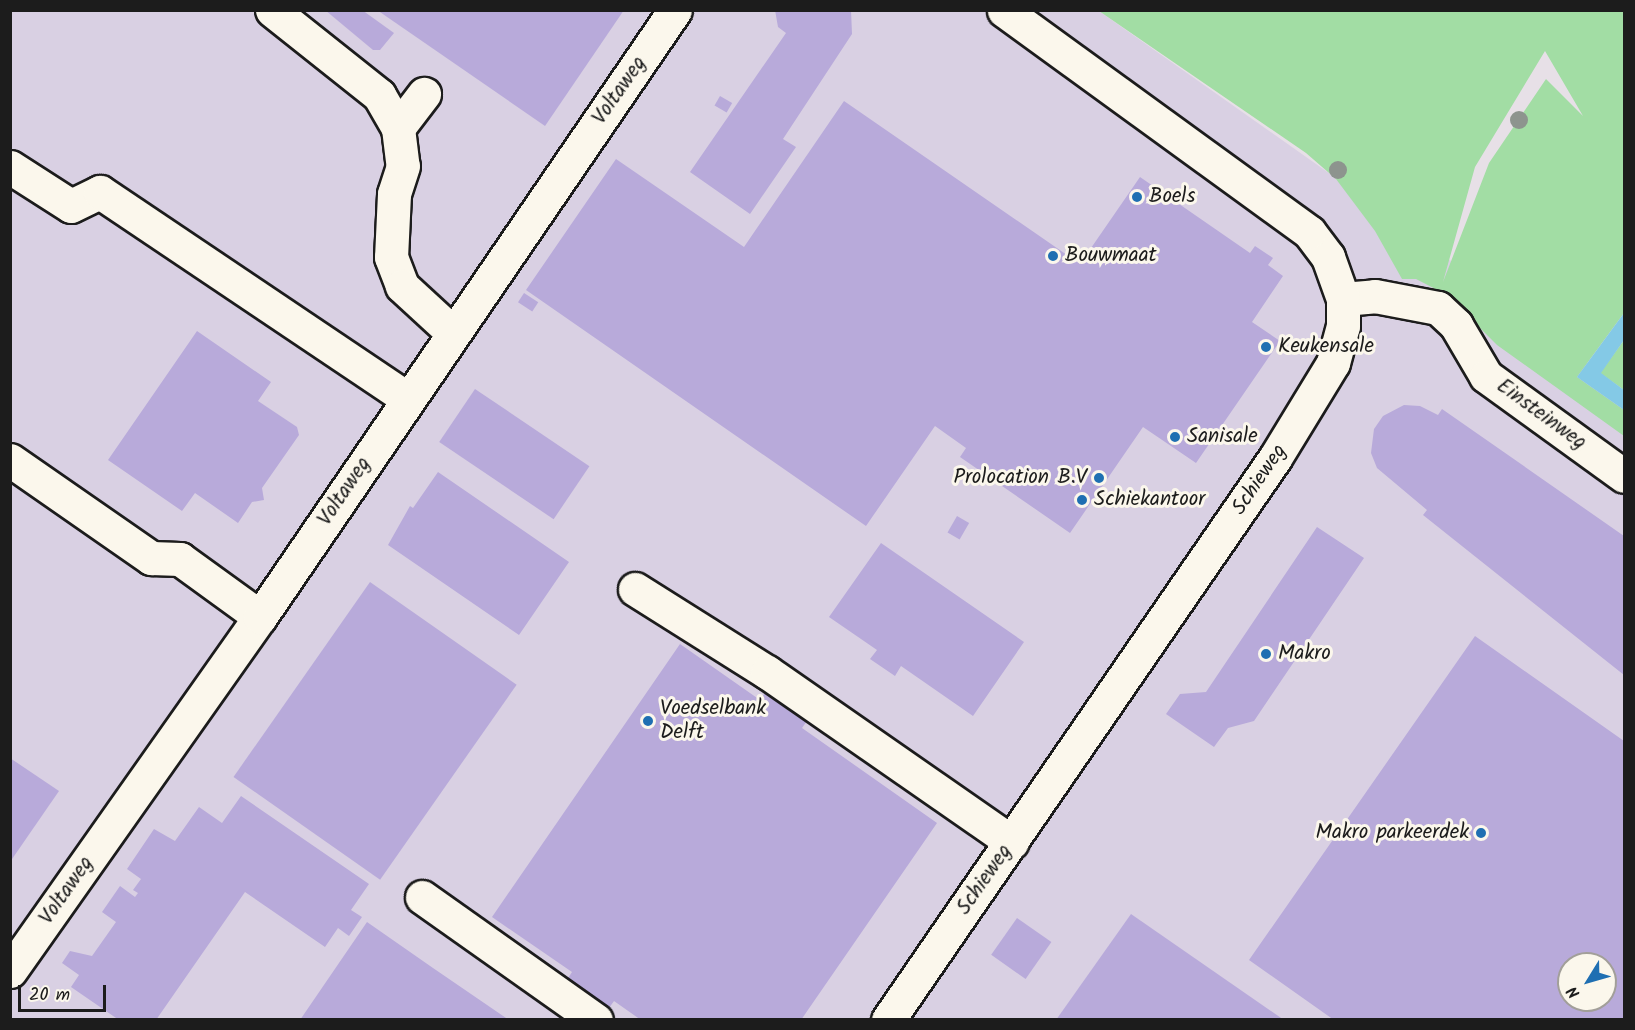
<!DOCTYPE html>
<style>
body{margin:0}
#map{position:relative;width:1635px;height:1030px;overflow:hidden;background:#e7e0e7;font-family:Kalam,sans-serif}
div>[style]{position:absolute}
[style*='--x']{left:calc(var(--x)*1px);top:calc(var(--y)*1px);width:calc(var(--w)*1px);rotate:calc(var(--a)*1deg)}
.built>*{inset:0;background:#d9d0e3}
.green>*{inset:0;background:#a2dda4}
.water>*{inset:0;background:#84c9e6}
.building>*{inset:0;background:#b8aada;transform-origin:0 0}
.roads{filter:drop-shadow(2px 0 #1c1c1c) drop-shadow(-2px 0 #1c1c1c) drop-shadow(0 2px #1c1c1c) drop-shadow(0 -2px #1c1c1c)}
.minor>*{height:33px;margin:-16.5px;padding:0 16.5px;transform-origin:16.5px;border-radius:16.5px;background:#fbf7ec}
.trees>*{width:18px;height:18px;margin:-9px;border-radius:50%;background:#8d948e}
.dots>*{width:16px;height:16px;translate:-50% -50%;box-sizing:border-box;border:3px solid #fbf7ec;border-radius:50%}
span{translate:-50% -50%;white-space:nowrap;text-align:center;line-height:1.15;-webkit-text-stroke:6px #fbf7ec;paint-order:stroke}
.street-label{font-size:21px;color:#1c1c1c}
.poi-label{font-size:21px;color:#1c1c1c}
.left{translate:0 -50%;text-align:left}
.right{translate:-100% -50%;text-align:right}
.frame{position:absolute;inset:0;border:12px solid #1c1c1c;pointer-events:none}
.north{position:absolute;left:1557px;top:952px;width:60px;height:60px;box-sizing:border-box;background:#fbf7ec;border:2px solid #a29f99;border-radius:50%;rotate:233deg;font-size:16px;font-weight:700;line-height:24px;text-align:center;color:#1c1c1c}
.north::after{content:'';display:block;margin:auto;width:21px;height:27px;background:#1f6fb2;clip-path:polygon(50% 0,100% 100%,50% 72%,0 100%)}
.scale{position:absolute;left:18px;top:985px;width:88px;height:27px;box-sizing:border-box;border:3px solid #1c1c1c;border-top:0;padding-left:8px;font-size:18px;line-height:21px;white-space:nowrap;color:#1c1c1c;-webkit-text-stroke:4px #fbf7ec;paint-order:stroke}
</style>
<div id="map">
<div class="built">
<i style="clip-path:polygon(evenodd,10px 11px,1099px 11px,1418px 236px,1624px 391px,1624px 1019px,11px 1019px,10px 11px,1569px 964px,1605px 964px,1605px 1000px,1569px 1000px,1569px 964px)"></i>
</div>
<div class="green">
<i style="clip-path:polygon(evenodd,1099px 11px,1624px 11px,1624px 313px,1577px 377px,1624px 410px,1624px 436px,1497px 345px,1447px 295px,1416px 279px,1402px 279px,1375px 231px,1336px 179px,1306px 153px,1099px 11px,1545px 51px,1583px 116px,1546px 79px,1489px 163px,1443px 282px,1475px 167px,1545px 51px)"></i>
<i style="clip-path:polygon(1624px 340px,1624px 390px,1600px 373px)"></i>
</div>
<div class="water">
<i style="clip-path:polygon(1624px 313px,1624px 340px,1601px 373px,1624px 390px,1624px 410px,1577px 377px)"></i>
</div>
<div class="building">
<i style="clip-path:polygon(325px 10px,362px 10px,394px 33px,380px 50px,373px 50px)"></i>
<i style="clip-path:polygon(377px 10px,624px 10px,545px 126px)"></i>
<i style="clip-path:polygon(775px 10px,851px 10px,852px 34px,783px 139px,796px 147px,750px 214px,690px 172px,786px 33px,778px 27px)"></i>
<i style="left:720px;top:96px;width:14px;height:11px;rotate:30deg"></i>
<i style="clip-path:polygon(844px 101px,1080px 264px,1140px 177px,1250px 253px,1255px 246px,1273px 258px,1268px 265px,1283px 276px,1252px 322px,1280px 341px,1196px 463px,1143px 427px,1070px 533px,960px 457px,966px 448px,935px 426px,866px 526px,526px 290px,616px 159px,744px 247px)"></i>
<i style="left:524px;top:293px;width:17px;height:11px;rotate:33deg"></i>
<i style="clip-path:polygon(197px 331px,271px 382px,258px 401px,297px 427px,299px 435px,262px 488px,264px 500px,252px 502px,238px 523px,195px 493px,182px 511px,108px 460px)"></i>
<i style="left:475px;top:389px;width:138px;height:64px;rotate:34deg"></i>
<i style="clip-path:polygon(1404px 405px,1420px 406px,1438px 415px,1442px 409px,1624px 536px,1624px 675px,1423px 515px,1427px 510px,1377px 468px,1371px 453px,1374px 429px,1383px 416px)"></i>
<i style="clip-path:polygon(438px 472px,569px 562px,519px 635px,388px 545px,410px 506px,413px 508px)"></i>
<i style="left:957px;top:516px;width:14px;height:19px;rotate:30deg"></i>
<i style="clip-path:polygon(1317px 527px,1364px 558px,1254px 721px,1228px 728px,1214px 747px,1166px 714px,1180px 694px,1206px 692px)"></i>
<i style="clip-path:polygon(881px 543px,1024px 642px,973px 716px,901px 666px,895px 676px,870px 659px,877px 650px,829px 617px)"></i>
<i style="left:370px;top:582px;width:179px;height:238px;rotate:35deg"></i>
<i style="clip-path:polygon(evenodd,1475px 636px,1624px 741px,1624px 1020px,1334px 1020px,1249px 960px,1475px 636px,1569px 964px,1605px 964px,1605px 1000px,1569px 1000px,1569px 964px)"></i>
<i style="clip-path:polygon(680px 644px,760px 700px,767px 690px,809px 718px,802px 728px,937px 823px,801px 1020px,641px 1020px,614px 1001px,604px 1015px,563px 986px,572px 972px,492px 917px)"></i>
<i style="clip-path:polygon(10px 758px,59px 791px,10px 862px)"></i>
<i style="clip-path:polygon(241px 796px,369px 884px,351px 910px,362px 917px,349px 936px,338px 928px,325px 947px,245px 892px,156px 1020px,119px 1020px,71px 987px,79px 975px,62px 963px,70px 951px,92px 956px,116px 922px,102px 912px,120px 886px,135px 897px,138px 893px,133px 890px,141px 879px,127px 869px,154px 829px,175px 841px,199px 807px,222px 823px)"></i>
<i style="clip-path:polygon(1131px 914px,1284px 1020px,1056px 1020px)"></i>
<i style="left:1017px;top:918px;width:42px;height:45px;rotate:35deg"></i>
<i style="clip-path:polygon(367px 922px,433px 968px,509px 1020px,300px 1020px)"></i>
</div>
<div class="roads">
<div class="minor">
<i style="--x:272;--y:10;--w:137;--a:38.5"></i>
<i style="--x:379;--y:95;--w:38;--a:60"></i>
<i style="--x:398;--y:128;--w:38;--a:83"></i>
<i style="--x:403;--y:166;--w:29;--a:108"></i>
<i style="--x:394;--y:194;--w:63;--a:92.7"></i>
<i style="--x:391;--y:257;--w:31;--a:69"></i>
<i style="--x:402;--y:286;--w:69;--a:42.7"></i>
<i style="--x:398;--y:128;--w:43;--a:-52.6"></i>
<i style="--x:10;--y:167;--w:72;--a:32.6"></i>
<i style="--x:71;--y:206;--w:32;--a:-26"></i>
<i style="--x:100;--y:192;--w:371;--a:33.9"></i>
<i style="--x:1343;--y:299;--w:32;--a:-5"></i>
<i style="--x:1375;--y:296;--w:64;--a:10.8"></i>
<i style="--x:1438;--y:308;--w:25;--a:43"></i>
<i style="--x:1456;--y:325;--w:59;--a:59.5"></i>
<i style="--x:1486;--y:376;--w:170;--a:35.9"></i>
<i style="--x:10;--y:460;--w:172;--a:34.8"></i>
<i style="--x:151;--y:558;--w:29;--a:2"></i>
<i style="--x:180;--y:559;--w:99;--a:35.9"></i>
<i style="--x:635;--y:589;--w:156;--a:32.2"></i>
<i style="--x:767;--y:672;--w:298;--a:34.8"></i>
<i style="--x:422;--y:897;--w:213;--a:35.3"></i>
<i style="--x:10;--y:971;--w:433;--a:-54.8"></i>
<i style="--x:260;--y:617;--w:735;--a:-55.64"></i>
<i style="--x:888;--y:1020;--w:682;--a:-55.45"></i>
<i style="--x:1275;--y:458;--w:111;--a:-58.6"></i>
<i style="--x:1333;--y:363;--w:38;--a:-75"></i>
<i style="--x:1343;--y:326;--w:27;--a:-90"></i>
<i style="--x:1343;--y:299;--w:45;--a:-109.7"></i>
<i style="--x:1328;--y:257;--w:31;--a:-127"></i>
<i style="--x:1309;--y:232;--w:377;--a:-144"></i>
</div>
</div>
<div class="trees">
<i style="left:1519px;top:120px"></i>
<i style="left:1338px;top:170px"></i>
</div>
<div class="dots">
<i style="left:1137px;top:197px;background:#1f6fb2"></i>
<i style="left:1053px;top:256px;background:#1f6fb2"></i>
<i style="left:1266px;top:347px;background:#1f6fb2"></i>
<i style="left:1175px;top:437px;background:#1f6fb2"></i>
<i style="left:1099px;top:478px;background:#1f6fb2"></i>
<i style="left:1082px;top:500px;background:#1f6fb2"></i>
<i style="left:1266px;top:654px;background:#1f6fb2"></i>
<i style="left:648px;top:721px;background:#1f6fb2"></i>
<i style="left:1481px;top:833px;background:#1f6fb2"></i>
</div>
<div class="street-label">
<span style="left:620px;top:91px;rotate:-55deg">Voltaweg</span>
<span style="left:1541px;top:415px;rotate:36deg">Einsteinweg</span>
<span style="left:1260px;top:480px;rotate:-56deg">Schieweg</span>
<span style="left:345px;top:492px;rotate:-56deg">Voltaweg</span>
<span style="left:985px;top:880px;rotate:-55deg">Schieweg</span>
<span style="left:67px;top:891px;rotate:-55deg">Voltaweg</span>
</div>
<div class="poi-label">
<span class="left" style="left:1149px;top:197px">Boels</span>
<span class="left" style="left:1065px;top:256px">Bouwmaat</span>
<span class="left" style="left:1278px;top:347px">Keukensale</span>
<span class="left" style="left:1187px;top:437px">Sanisale</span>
<span class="right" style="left:1087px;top:478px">Prolocation B.V</span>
<span class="left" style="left:1094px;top:500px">Schiekantoor</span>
<span class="left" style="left:1278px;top:654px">Makro</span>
<span class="left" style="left:660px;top:721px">Voedselbank<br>Delft</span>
<span class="right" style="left:1469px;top:833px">Makro parkeerdek</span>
</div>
<div class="frame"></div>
<div class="north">N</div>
<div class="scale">20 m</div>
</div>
